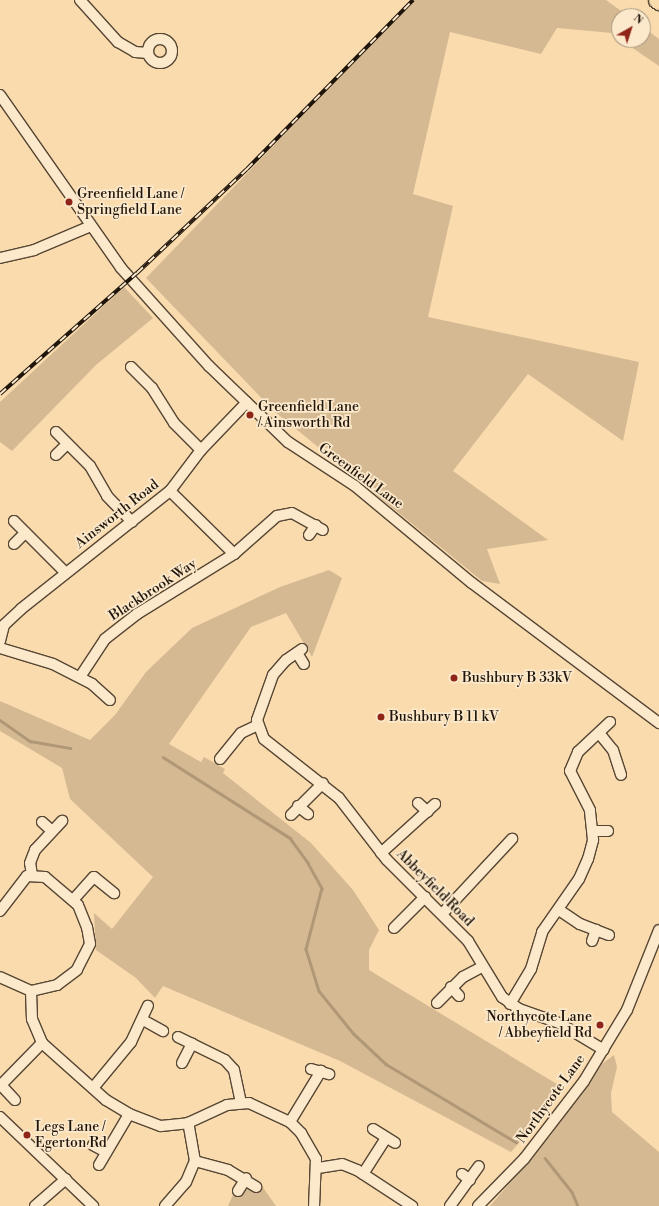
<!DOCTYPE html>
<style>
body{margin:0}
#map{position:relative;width:659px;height:1206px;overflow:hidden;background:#fadbae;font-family:"Libre Bodoni",serif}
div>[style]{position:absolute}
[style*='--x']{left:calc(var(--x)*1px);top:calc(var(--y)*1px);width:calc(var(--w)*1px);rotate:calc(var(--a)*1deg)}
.green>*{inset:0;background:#d5b992}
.stream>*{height:2.5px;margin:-1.25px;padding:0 1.25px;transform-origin:1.25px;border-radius:1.25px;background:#b09877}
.roads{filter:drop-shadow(1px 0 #564634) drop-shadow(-1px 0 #564634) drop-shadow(0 1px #564634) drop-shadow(0 -1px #564634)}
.minor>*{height:10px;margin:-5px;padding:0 5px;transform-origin:5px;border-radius:5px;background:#fce8ca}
.minor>.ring{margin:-5px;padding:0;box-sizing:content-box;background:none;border:10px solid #fce8ca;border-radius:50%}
.highway>*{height:15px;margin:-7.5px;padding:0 7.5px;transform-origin:7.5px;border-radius:7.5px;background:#fadbae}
.rail>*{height:4px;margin-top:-2px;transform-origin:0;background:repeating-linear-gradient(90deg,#fce8ca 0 8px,#1f150b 0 16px);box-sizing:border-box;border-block:1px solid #1f150b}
.dots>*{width:11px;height:11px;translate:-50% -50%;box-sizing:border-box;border:2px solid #fce8ca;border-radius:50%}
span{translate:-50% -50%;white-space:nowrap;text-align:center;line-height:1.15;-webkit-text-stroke:3.5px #fce8ca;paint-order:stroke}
.poi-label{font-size:14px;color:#1f150b}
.left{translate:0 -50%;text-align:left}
.right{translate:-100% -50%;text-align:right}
.street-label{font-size:14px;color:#1f150b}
.north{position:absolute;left:611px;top:8px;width:40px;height:40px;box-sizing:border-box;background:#fce8ca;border:1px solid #a4947e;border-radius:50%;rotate:39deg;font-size:11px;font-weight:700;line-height:16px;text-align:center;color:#1f150b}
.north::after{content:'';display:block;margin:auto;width:14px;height:18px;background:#8f2418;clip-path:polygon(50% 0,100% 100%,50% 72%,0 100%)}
</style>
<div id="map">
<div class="green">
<i style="clip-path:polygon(414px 0,606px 0,628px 16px,619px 16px,619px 38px,612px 33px,557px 28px,541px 54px,450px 32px,413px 194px,453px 206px,428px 317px,639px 362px,623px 441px,528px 374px,453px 471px,548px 540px,487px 549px,500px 584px,482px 581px,274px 411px,146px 278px)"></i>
<i style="clip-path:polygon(643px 27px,659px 39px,659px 66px,621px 40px,643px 40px)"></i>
<i style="clip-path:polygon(124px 287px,153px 318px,96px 365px,12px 451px,0 442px,0 402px)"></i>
<i style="clip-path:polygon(329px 570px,342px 578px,312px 657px,286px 613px,251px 627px,169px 744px,201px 762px,204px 757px,225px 769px,223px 773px,311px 843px,353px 890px,379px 930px,369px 950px,369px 970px,565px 1089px,511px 1152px,340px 1061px,163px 986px,155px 998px,136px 978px,96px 950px,94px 913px,112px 929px,153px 877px,70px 799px,62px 768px,0 731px,0 701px,90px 740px,115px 715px,146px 672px,192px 628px,280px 587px)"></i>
<i style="clip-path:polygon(614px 1055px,617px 1067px,611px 1093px,612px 1112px,659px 1152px,659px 1206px,490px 1206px,551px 1135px,592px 1071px)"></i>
<i style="clip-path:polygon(262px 1186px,276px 1206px,228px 1206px,236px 1188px,242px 1192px,249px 1188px,257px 1193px)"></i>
</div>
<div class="stream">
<i style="--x:0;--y:720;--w:37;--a:35"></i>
<i style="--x:30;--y:741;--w:41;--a:9.9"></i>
<i style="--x:163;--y:757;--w:151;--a:32.5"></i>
<i style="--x:290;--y:838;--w:31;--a:54"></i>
<i style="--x:308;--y:863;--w:29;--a:61"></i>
<i style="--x:322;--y:888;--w:63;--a:104.7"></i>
<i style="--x:306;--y:949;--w:44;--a:72.8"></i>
<i style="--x:319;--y:991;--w:55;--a:50.9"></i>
<i style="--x:354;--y:1034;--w:44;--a:43.2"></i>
<i style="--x:386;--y:1064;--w:152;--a:31"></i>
<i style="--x:545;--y:1158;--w:43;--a:51.5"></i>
<i style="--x:572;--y:1192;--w:15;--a:67"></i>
</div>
<div class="roads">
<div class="minor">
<i style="--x:80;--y:0;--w:57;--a:47.9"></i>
<i style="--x:118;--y:42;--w:20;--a:30"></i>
<i style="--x:135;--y:52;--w:13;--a:4"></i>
<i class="ring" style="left:148px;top:39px;width:14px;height:14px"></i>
<i style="--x:0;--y:95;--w:211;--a:55"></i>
<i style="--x:121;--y:268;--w:132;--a:48.1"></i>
<i style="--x:209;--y:366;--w:110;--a:43.9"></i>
<i style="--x:288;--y:442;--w:80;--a:33.3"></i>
<i style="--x:355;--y:486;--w:152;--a:39.7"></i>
<i style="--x:472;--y:583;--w:234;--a:36.8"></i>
<i style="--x:0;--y:258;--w:35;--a:-13"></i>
<i style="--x:34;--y:250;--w:62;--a:-22.8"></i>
<i style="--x:131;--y:367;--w:30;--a:45"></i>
<i style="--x:152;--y:388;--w:41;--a:57.8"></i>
<i style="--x:174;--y:423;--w:38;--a:45"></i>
<i style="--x:56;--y:432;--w:48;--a:45"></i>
<i style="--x:90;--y:466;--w:34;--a:60"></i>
<i style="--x:107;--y:496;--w:36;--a:46"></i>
<i style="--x:56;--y:455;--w:16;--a:-45"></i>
<i style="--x:170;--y:491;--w:90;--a:44.5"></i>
<i style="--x:14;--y:521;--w:72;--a:45"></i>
<i style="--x:309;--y:535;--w:12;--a:-55"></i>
<i style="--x:14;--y:544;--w:16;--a:-45"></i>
<i style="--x:0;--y:641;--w:16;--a:-76"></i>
<i style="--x:4;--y:625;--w:23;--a:-43"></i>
<i style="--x:21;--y:609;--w:190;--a:-38.4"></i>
<i style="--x:170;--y:491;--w:51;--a:-52.9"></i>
<i style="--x:201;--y:450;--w:66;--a:-46.2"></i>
<i style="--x:0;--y:648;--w:55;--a:16.8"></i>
<i style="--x:53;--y:664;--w:44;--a:27.1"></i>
<i style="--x:92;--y:684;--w:24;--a:42"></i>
<i style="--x:302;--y:649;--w:19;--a:145"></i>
<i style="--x:286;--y:660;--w:20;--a:131"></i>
<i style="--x:273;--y:675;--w:48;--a:109.6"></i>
<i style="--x:257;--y:720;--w:20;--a:70"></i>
<i style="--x:264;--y:739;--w:95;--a:38.2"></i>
<i style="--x:339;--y:798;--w:78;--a:52.3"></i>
<i style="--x:387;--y:860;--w:115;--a:45"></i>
<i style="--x:468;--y:941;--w:66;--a:58.7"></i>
<i style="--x:502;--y:997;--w:21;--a:35"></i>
<i style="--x:519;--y:1009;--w:42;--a:19.3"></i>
<i style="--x:559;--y:1023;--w:52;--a:31"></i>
<i style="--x:297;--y:653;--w:13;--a:58"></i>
<i style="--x:80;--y:677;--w:45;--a:-56.7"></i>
<i style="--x:105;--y:639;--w:41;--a:-38"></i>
<i style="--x:137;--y:614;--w:114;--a:-31.7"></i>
<i style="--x:234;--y:554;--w:57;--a:-41.5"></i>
<i style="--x:277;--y:516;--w:15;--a:-11"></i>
<i style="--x:292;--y:513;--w:35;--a:29"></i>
<i style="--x:599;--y:733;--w:22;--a:51"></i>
<i style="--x:613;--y:750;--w:26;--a:72"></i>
<i style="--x:220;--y:759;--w:33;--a:-51"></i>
<i style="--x:241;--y:733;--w:17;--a:-25"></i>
<i style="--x:418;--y:803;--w:13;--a:42"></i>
<i style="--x:298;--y:806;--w:13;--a:39"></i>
<i style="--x:291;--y:815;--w:45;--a:-45"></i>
<i style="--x:42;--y:822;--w:13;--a:42"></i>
<i style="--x:593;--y:831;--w:15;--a:0"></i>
<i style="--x:381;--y:853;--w:73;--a:-42.2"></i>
<i style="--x:32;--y:875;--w:12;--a:-99"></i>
<i style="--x:30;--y:863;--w:14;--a:-69"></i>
<i style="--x:35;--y:850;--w:40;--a:-47"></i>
<i style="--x:73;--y:900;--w:31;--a:-48"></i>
<i style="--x:94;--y:877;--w:26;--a:39"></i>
<i style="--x:559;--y:910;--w:25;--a:34"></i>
<i style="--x:580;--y:924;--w:31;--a:21"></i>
<i style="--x:0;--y:911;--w:44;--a:-52.4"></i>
<i style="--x:27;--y:876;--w:18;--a:3"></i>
<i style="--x:45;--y:877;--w:43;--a:40.3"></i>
<i style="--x:78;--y:905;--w:24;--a:68"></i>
<i style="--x:87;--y:927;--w:17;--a:80"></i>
<i style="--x:90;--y:944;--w:29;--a:117"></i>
<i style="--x:77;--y:970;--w:25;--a:143"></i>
<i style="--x:57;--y:985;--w:27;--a:167"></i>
<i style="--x:31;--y:991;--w:34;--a:-156"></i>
<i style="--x:442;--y:914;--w:103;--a:-47"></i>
<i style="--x:394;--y:928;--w:44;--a:-45"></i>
<i style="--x:592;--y:941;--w:12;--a:-70"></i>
<i style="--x:451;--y:987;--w:12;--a:48"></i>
<i style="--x:31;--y:991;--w:28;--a:88"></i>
<i style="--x:32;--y:1019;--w:26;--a:67"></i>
<i style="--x:42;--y:1043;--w:86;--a:41.7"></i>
<i style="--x:106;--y:1100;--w:27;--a:31"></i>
<i style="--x:129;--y:1114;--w:34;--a:21"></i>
<i style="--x:161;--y:1126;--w:27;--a:-6"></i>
<i style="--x:188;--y:1123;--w:43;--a:-24.8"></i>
<i style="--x:227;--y:1105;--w:22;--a:-5"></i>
<i style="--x:249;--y:1103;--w:45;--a:24.9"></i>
<i style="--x:290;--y:1122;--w:16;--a:45"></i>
<i style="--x:301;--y:1133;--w:30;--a:60"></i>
<i style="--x:316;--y:1159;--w:47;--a:92.4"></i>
<i style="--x:437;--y:1003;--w:37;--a:-45"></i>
<i style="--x:463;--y:977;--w:21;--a:-28"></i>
<i style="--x:510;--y:1004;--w:41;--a:-59"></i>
<i style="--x:531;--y:969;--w:39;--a:-73"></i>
<i style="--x:542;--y:932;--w:65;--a:-55.1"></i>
<i style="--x:579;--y:879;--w:22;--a:-66"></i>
<i style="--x:588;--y:859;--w:20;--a:-75"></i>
<i style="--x:593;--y:840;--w:30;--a:-96"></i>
<i style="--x:590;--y:810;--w:44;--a:-117.1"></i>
<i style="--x:570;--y:771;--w:21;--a:-67"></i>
<i style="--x:578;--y:752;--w:44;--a:-43.2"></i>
<i style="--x:143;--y:1020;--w:23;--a:29"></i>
<i style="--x:178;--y:1037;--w:52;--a:26.1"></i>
<i style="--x:225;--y:1060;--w:13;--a:48"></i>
<i style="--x:234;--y:1070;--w:34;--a:78"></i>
<i style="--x:182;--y:1063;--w:22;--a:-63"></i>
<i style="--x:311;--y:1069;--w:19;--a:16"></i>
<i style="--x:0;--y:1084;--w:22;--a:47"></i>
<i style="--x:1;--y:1085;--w:59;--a:-45.7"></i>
<i style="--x:93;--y:1088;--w:60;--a:-50.4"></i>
<i style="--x:131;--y:1042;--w:40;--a:-65"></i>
<i style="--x:0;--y:1117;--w:129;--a:43.7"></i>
<i style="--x:290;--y:1122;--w:60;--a:-58.7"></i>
<i style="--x:373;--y:1129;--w:26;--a:32"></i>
<i style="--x:93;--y:1145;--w:15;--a:28"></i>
<i style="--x:195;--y:1161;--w:34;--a:15"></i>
<i style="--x:228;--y:1170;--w:33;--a:31"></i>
<i style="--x:99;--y:1165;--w:59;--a:-59.5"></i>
<i style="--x:318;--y:1168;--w:24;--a:-9"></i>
<i style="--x:342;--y:1164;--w:16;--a:22"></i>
<i style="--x:357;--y:1170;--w:66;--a:33.2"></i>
<i style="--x:363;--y:1174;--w:43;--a:-57.4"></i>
<i style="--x:462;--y:1174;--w:10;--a:37"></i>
<i style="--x:238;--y:1191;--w:15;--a:-58"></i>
<i style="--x:35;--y:1206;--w:41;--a:-41.1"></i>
<i style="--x:165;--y:1206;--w:32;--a:-49"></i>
<i style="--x:186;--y:1182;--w:23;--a:-67"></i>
<i style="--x:195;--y:1161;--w:39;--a:-100"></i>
<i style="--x:450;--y:1206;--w:49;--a:-54.1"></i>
<i style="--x:478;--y:1206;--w:66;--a:-45.6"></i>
<i style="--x:524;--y:1159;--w:98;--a:-52.4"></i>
<i style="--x:584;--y:1081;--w:83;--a:-58.8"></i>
<i style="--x:627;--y:1010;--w:86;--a:-68.2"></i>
</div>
<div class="highway">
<i style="--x:656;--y:0;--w:4;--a:34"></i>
</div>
</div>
<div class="rail">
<i style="--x:0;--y:394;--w:183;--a:-41.5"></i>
<i style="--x:137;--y:273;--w:151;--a:-43.4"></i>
<i style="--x:247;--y:169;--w:237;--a:-45.5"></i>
</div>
<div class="dots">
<i style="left:69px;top:202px;background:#8f2418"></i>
<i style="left:250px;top:415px;background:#8f2418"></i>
<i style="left:454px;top:678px;background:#8f2418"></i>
<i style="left:381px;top:717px;background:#8f2418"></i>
<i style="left:600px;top:1025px;background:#8f2418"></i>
<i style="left:27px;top:1135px;background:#8f2418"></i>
</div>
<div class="poi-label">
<span class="left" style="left:77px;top:202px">Greenfield Lane /<br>Springfield Lane</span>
<span class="left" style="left:258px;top:415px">Greenfield Lane<br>/ Ainsworth Rd</span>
<span class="left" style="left:462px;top:678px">Bushbury B 33kV</span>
<span class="left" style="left:389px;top:717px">Bushbury B 11 kV</span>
<span class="right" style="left:592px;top:1025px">Northycote Lane<br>/ Abbeyfield Rd</span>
<span class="left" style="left:35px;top:1135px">Legs Lane /<br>Egerton Rd</span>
</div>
<div class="street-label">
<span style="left:361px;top:476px;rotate:36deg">Greenfield Lane</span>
<span style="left:117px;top:514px;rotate:-38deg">Ainsworth Road</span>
<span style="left:153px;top:590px;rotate:-33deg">Blackbrook Way</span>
<span style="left:435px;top:888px;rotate:45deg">Abbeyfield Road</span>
<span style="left:551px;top:1099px;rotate:-54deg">Northycote Lane</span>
</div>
<div class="north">N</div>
</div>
